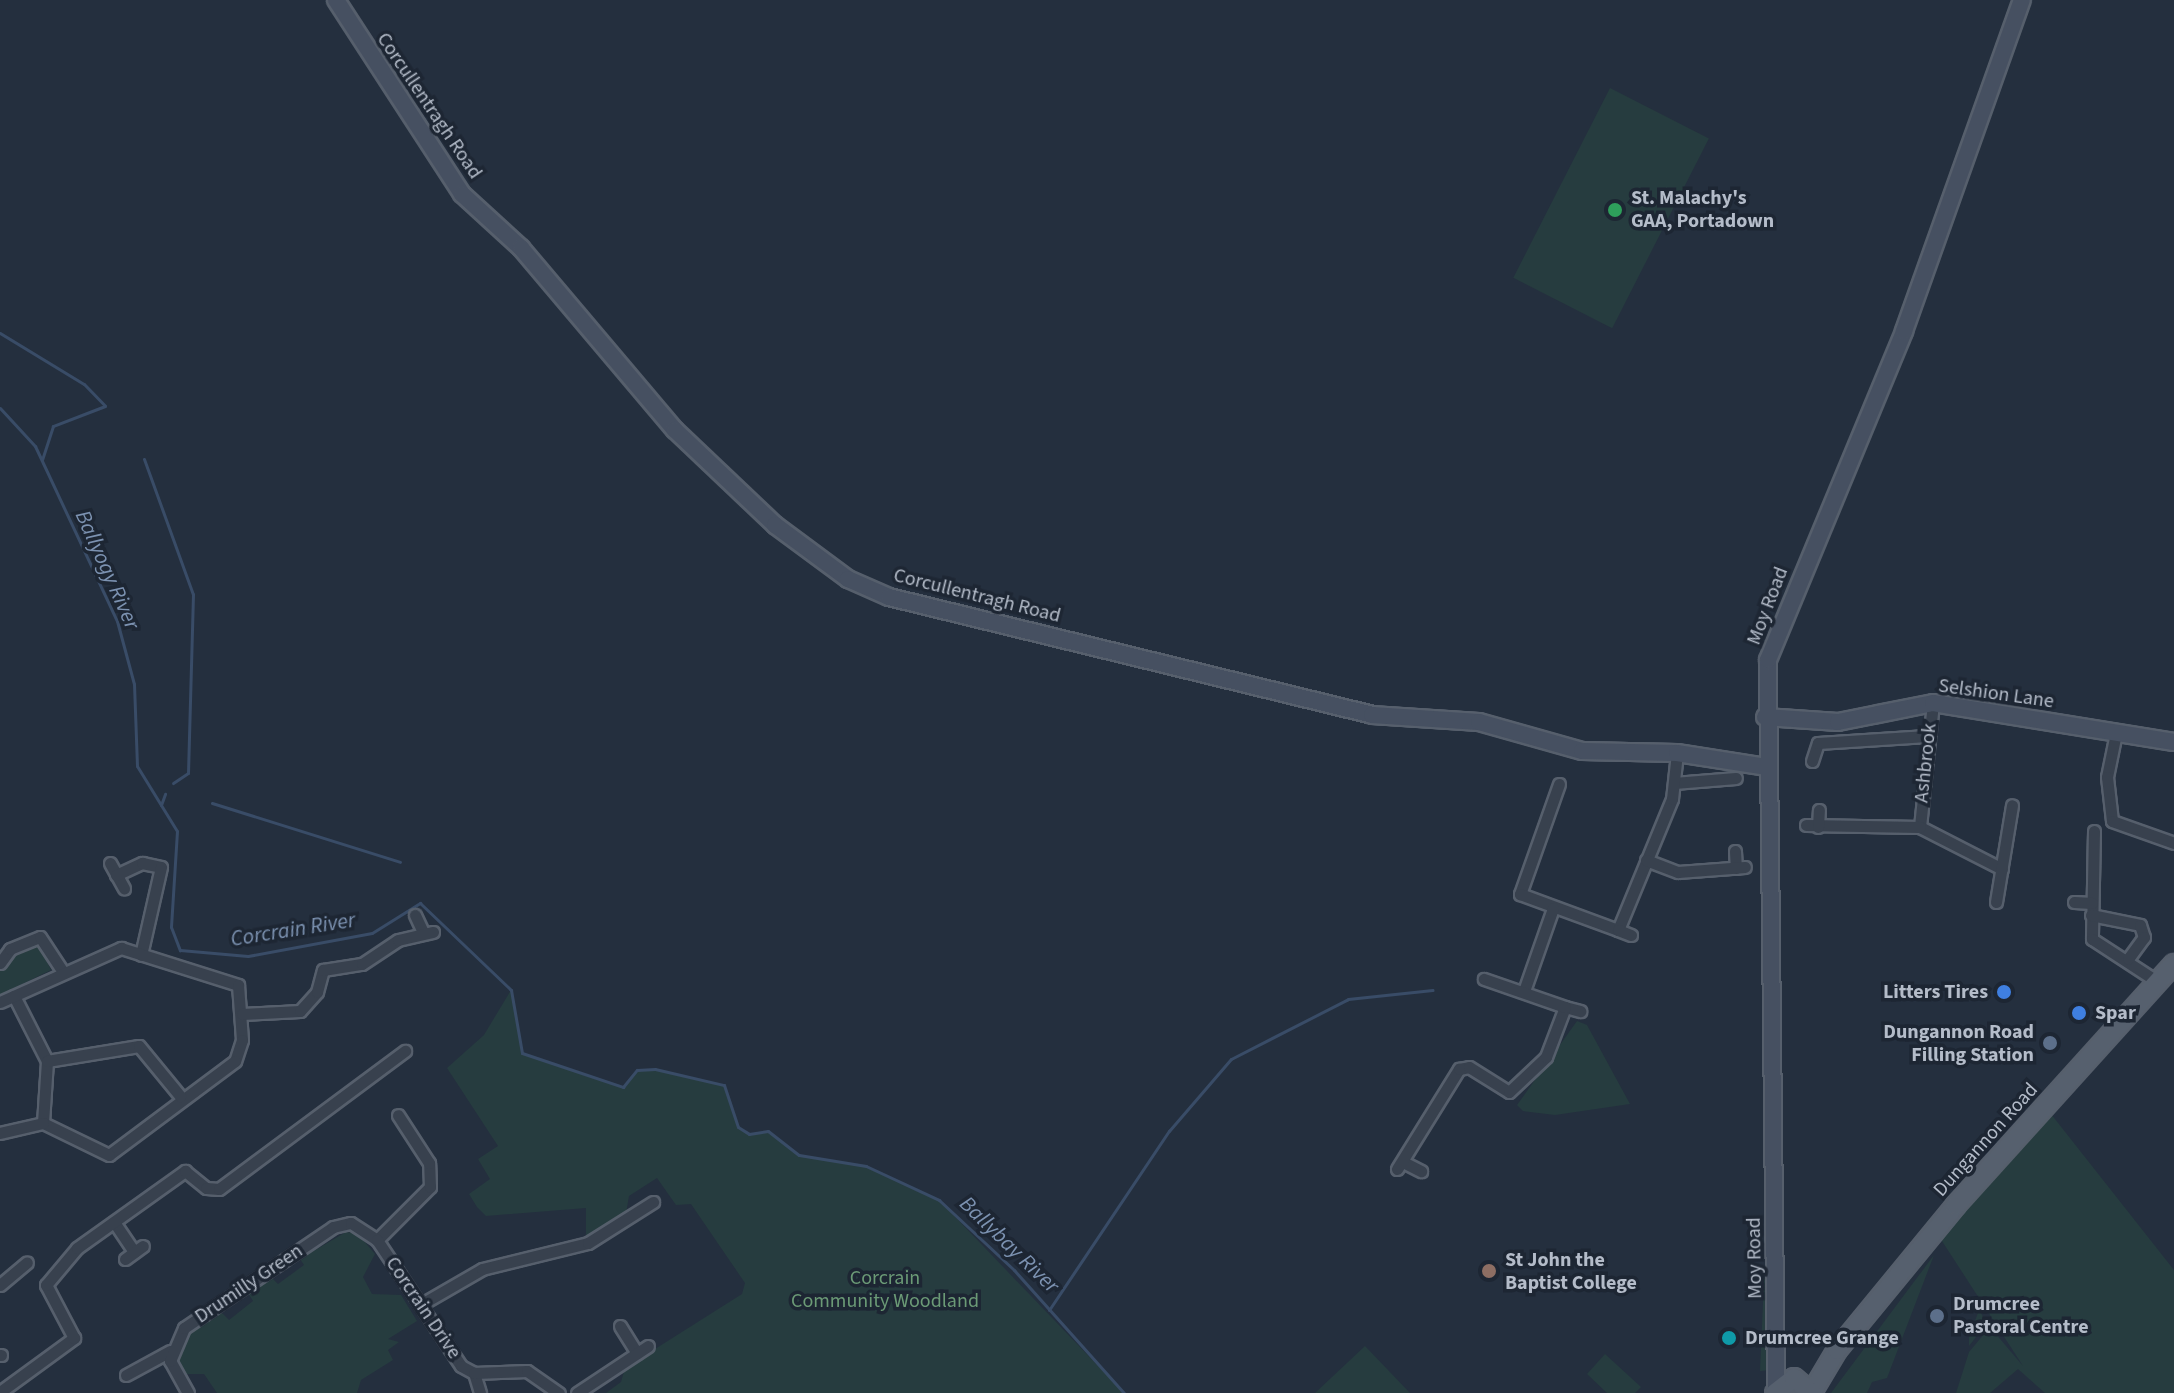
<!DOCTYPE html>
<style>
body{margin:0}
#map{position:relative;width:2174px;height:1393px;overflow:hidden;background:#242f3e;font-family:"Source Sans 3",sans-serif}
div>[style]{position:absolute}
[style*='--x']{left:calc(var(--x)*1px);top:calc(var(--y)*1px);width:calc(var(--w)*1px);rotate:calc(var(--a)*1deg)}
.green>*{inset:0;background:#263c3f;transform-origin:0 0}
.stream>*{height:3px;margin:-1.5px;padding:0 1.5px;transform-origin:1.5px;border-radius:1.5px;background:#394c67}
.roads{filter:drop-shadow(2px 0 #565f6c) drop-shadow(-2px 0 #565f6c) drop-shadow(0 2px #565f6c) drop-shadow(0 -2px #565f6c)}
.street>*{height:11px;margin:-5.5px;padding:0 5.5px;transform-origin:5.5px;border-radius:5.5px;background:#38414e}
.secondary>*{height:16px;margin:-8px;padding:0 8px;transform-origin:8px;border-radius:8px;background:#465061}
.primary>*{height:18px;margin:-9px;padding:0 9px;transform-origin:9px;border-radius:9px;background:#56606e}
.dots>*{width:22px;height:22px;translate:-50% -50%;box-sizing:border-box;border:4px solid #1d2633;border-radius:50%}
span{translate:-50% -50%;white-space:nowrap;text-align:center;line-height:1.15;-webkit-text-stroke:7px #1d2633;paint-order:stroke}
.street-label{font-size:20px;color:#b4bcc9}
.poi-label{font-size:20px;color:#b4bcc9;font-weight:700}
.left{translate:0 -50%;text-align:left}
.right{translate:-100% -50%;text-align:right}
.park-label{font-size:20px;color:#6b9a76}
.water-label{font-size:22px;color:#7c92b1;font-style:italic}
</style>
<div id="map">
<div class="green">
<i style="left:1610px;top:88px;width:111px;height:213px;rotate:27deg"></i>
<i style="clip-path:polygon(38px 943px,51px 970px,0 995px,0 969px,12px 953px)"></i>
<i style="clip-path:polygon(511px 990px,522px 1053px,623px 1087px,637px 1070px,655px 1069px,724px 1085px,738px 1127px,749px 1134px,768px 1131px,800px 1155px,866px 1166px,939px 1200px,1124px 1393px,606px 1393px,621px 1382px,625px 1368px,742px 1294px,745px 1283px,691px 1204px,676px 1205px,657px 1178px,629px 1196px,626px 1213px,586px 1239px,586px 1208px,486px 1216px,477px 1207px,469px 1194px,490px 1179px,478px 1159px,498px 1146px,447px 1068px,484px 1035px)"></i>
<i style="clip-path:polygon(1577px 1021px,1587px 1025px,1630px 1104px,1555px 1115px,1523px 1111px,1517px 1105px)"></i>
<i style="clip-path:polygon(2051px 1114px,2174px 1270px,2174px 1393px,2045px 1393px,2018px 1369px,1990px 1393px,1956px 1393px,1969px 1352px,1990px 1327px,2023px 1366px,1940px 1238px)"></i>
<i style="clip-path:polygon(346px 1232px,358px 1234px,375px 1254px,363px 1277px,372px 1294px,401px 1295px,417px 1321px,388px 1339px,399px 1342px,388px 1350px,393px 1360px,361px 1380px,357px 1393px,217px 1393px,204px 1374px,181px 1374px,177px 1351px,184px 1337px,221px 1312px,229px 1320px,253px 1301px,248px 1293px,272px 1278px,278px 1284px,304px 1265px,300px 1259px)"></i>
<i style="clip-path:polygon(1934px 1255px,1887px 1378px,1872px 1382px,1867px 1393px,1831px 1393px)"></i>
<i style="clip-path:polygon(1767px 1275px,1770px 1370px,1760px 1371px,1764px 1279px)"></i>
<i style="clip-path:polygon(1979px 1310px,1987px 1323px,1969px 1346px,1969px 1337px)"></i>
<i style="clip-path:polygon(1365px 1346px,1410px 1393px,1315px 1393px)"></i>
<i style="clip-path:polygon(1605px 1354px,1641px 1387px,1635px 1393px,1607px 1393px,1587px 1374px)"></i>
</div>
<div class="stream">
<i style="--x:0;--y:333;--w:98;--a:31.3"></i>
<i style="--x:84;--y:384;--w:30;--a:46"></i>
<i style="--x:105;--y:406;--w:56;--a:159"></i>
<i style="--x:53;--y:426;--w:35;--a:108"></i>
<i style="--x:0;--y:408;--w:52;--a:47.4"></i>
<i style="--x:35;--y:446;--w:193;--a:64.9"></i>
<i style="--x:117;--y:621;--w:65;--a:74.9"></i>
<i style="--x:134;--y:684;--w:82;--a:87.9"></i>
<i style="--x:137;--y:766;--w:76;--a:58.4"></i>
<i style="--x:177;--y:831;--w:96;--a:93.6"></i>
<i style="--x:171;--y:927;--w:25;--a:69"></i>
<i style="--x:180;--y:950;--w:68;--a:5"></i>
<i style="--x:248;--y:956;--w:126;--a:-10.5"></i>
<i style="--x:372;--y:933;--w:57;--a:-32"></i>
<i style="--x:420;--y:903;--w:126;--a:43.7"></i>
<i style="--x:511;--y:990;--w:64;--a:80.1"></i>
<i style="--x:522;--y:1053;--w:107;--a:18.6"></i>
<i style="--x:623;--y:1087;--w:22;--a:-51"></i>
<i style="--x:637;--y:1070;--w:18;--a:-3"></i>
<i style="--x:655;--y:1069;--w:71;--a:13.1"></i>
<i style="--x:724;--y:1085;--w:44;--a:71.6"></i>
<i style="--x:738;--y:1127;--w:13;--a:32"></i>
<i style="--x:749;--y:1134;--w:19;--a:-9"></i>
<i style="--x:768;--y:1131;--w:39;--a:38"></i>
<i style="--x:799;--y:1155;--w:68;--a:9.3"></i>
<i style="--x:866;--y:1166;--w:81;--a:25"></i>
<i style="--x:939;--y:1200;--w:103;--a:43"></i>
<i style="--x:1014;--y:1270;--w:165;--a:48.2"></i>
<i style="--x:144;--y:459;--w:144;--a:70.1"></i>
<i style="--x:193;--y:594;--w:179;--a:91.6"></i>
<i style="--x:188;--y:773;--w:18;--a:146"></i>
<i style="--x:212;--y:803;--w:197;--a:17.4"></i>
<i style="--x:161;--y:805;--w:12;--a:-70"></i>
<i style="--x:1049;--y:1310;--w:216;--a:-56.2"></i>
<i style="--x:1169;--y:1131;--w:95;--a:-49.3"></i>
<i style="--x:1231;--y:1059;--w:131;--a:-27.1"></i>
<i style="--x:1348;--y:999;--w:85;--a:-6"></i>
</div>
<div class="roads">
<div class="street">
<i style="--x:1933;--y:703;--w:125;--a:96"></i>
<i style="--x:1920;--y:827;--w:92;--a:27.1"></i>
<i style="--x:2116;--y:733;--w:45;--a:101.6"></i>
<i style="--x:2107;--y:777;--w:44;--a:83.5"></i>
<i style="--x:2112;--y:821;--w:66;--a:19.5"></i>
<i style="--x:1812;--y:761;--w:19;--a:-72"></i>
<i style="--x:1818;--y:743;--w:109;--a:-3.7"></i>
<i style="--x:1674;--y:783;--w:62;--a:-4.6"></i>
<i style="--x:1559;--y:784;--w:117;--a:109.5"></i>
<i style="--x:1520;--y:894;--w:104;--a:20.2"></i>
<i style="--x:1618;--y:930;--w:142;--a:-67.6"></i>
<i style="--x:1672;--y:799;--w:46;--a:-83.8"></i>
<i style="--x:1806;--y:825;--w:114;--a:1"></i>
<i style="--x:1818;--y:827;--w:17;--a:-87"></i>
<i style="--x:2094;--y:831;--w:108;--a:91.1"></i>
<i style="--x:2092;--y:939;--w:79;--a:33.1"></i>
<i style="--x:1735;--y:851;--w:17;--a:87"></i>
<i style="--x:1646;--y:860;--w:34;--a:21"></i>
<i style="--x:1678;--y:872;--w:67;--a:-4.3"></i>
<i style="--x:110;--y:863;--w:29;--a:61"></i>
<i style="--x:116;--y:875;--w:29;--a:-25"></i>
<i style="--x:142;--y:863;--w:19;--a:12"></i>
<i style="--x:161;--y:867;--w:90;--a:102.8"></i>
<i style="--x:1996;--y:902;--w:98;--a:-80.6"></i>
<i style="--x:2074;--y:902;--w:18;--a:3"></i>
<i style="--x:415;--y:915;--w:17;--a:65"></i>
<i style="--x:2091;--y:915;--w:50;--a:11.5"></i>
<i style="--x:2140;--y:925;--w:13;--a:72"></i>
<i style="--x:2144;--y:937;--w:27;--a:126"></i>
<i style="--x:1618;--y:930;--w:14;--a:21"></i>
<i style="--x:0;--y:963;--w:17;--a:-54"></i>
<i style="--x:10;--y:949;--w:32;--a:-22"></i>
<i style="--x:40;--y:937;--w:42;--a:56.7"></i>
<i style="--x:1524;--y:991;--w:88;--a:-70.7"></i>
<i style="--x:14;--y:996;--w:73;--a:63.1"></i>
<i style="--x:47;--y:1061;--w:62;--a:93.7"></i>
<i style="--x:0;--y:1002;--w:133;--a:-24.1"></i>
<i style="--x:121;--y:948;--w:123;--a:17.5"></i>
<i style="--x:238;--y:985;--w:55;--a:85.8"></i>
<i style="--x:242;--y:1040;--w:22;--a:108"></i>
<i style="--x:235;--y:1061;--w:157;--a:143.3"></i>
<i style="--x:109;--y:1155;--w:73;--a:-154.1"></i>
<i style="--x:43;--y:1123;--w:44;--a:166.9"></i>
<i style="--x:1565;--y:1007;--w:16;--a:15"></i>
<i style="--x:242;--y:1014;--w:58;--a:-3"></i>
<i style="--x:300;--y:1011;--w:25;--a:-48"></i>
<i style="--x:317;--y:992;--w:23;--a:-75"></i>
<i style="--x:323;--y:970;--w:39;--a:-9"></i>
<i style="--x:362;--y:964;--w:43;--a:-33.7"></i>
<i style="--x:398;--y:940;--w:36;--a:-13"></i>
<i style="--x:47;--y:1061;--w:93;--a:-9.3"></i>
<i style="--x:139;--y:1046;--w:65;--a:50.6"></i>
<i style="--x:1407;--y:1164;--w:16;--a:27"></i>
<i style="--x:1397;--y:1169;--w:118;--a:-58.2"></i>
<i style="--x:1459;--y:1069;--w:10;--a:-11"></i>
<i style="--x:1469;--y:1067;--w:47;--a:32"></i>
<i style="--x:1509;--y:1092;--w:51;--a:-43.4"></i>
<i style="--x:1546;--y:1057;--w:53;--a:-69.2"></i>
<i style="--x:1565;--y:1007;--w:86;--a:-160.9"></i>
<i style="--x:114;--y:1222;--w:36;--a:56"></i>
<i style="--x:377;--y:1240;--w:75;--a:-45"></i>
<i style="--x:430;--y:1187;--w:24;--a:-92"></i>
<i style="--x:429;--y:1163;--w:57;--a:-122.9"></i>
<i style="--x:125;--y:1259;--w:22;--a:-36"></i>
<i style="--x:0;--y:1285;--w:35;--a:-40"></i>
<i style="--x:420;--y:1305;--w:72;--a:-30.1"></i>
<i style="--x:482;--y:1269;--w:109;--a:-13.8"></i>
<i style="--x:588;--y:1243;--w:77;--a:-32.2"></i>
<i style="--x:620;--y:1326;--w:32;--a:58"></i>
<i style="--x:0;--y:1355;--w:1;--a:0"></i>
<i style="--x:474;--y:1373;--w:21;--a:73"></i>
<i style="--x:126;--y:1375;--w:50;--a:-28.6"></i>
<i style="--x:0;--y:1392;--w:92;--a:-36.1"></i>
<i style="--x:74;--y:1338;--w:60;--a:-117.8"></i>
<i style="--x:46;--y:1285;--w:48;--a:-50"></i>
<i style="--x:77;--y:1248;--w:133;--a:-35.5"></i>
<i style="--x:185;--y:1171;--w:27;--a:39"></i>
<i style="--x:206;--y:1188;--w:13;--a:4"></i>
<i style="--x:219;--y:1189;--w:232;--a:-36.6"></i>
<i style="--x:188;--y:1393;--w:37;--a:-119"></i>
<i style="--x:170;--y:1361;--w:36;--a:-67"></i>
<i style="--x:184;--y:1328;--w:180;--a:-34.1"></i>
<i style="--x:333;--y:1227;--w:18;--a:-13"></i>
<i style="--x:351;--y:1223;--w:31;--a:33"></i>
<i style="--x:377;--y:1240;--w:151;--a:56.3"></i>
<i style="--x:461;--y:1366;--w:15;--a:28"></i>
<i style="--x:474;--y:1373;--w:53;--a:-2.2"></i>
<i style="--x:527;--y:1371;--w:39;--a:35"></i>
<i style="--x:577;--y:1393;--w:85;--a:-33.5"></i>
</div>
<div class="secondary">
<i style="--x:336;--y:0;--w:231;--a:57"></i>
<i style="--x:462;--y:194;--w:80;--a:42.5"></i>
<i style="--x:521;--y:248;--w:238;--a:49.8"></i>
<i style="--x:675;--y:430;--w:138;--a:43.5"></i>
<i style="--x:775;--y:525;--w:91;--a:36.5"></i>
<i style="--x:848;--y:579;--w:45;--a:23.7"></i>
<i style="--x:889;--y:597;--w:497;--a:13.7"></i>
<i style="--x:1372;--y:715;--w:107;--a:3.7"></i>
<i style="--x:1479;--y:722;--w:107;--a:15.7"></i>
<i style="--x:1582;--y:751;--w:95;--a:1.2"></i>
<i style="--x:1677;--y:753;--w:90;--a:8.9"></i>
<i style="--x:1765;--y:717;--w:73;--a:3.9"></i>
<i style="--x:1838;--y:722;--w:97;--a:-11.3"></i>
<i style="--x:1933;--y:703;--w:244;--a:9.2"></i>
<i style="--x:1776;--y:1392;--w:732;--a:-90.63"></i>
<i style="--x:1768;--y:660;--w:356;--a:-67.5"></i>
<i style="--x:1904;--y:331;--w:351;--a:-70.4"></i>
</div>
<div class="primary">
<i style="--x:1812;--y:1392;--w:49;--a:-59.2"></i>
<i style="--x:1837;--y:1350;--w:188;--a:-50.6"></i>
<i style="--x:1956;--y:1205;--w:325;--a:-47.9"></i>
<i style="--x:1775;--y:1393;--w:24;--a:-38"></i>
<i style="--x:1794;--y:1378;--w:23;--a:40"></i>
</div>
</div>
<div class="dots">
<i style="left:1615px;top:210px;background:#2e9e5b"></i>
<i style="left:2004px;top:992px;background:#3f7fe0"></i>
<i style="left:2079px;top:1013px;background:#3f7fe0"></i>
<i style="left:2050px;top:1043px;background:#5c6f8a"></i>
<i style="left:1489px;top:1271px;background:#8d6e63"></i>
<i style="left:1937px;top:1316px;background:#5c6f8a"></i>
<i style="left:1729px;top:1338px;background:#0f9aa8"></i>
</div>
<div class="street-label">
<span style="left:429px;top:106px;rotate:56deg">Corcullentragh Road</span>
<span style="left:977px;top:596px;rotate:14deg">Corcullentragh Road</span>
<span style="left:1768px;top:606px;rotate:-69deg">Moy Road</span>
<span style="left:1996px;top:694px;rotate:8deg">Selshion Lane</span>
<span style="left:1926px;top:763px;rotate:-84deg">Ashbrook</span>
<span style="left:1986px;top:1140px;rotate:-48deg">Dungannon Road</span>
<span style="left:1755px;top:1258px;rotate:-91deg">Moy Road</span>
<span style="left:249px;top:1284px;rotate:-34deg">Drumilly Green</span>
<span style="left:423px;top:1308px;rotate:56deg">Corcrain Drive</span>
</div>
<div class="poi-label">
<span class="left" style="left:1631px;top:210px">St. Malachy's<br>GAA, Portadown</span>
<span class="right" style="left:1988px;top:992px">Litters Tires</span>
<span class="left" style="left:2095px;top:1013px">Spar</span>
<span class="right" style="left:2034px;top:1044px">Dungannon Road<br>Filling Station</span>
<span class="left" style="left:1505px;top:1272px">St John the<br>Baptist College</span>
<span class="left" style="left:1953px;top:1316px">Drumcree<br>Pastoral Centre</span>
<span class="left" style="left:1745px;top:1338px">Drumcree Grange</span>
</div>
<div class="park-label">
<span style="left:885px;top:1290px">Corcrain<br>Community Woodland</span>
</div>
<div class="water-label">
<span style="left:107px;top:570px;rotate:66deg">Ballyogy River</span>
<span style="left:293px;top:930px;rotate:-9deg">Corcrain River</span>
<span style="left:1009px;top:1245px;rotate:44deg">Ballybay River</span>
</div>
</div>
